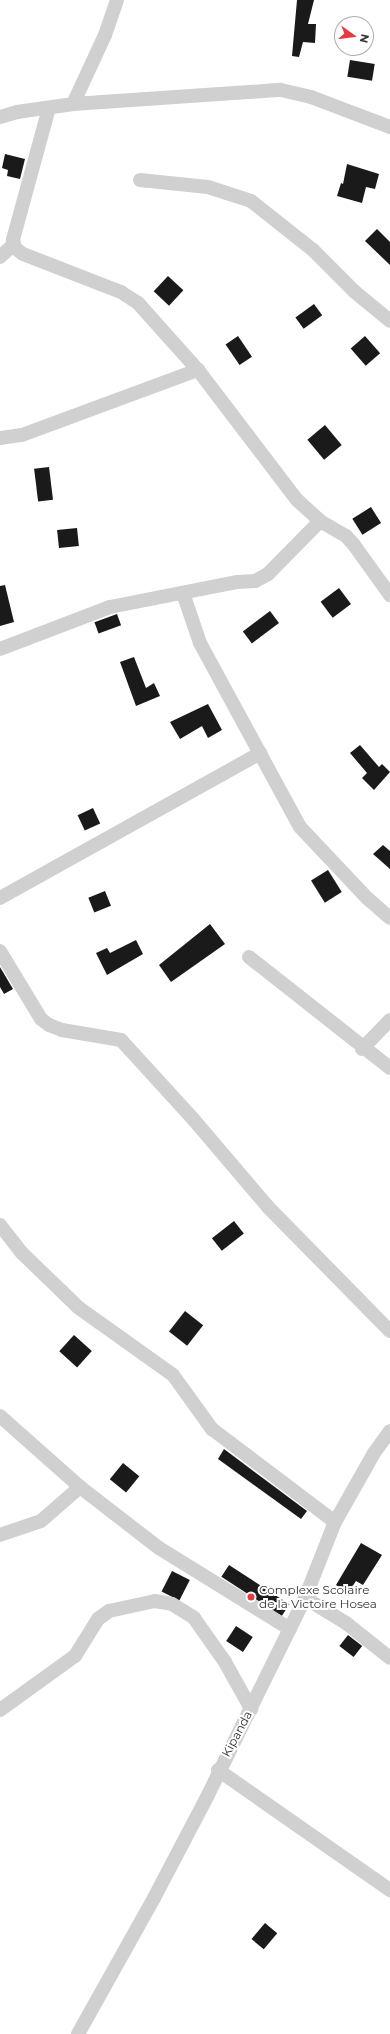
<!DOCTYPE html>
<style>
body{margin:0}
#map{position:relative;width:390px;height:2034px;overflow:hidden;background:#fff;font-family:Montserrat,sans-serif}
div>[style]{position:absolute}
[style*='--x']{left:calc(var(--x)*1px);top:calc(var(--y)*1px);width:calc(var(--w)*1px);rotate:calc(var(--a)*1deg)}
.building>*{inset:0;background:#1a1a1a;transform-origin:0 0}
.street>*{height:14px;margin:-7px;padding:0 7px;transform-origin:7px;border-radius:7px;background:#d0d0d0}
.dots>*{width:11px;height:11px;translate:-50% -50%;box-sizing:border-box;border:2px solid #fff;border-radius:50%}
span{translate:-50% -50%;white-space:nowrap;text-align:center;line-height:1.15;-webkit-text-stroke:4px #fff;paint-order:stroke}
.poi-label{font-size:12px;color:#333}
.left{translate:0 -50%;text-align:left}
.street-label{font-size:12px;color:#333}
.north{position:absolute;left:334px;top:16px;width:40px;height:40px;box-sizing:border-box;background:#fff;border:1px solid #adadad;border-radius:50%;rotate:104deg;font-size:11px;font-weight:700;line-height:16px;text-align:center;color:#333}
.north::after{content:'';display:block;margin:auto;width:14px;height:18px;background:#e63946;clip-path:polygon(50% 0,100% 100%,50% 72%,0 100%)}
</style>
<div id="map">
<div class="building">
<i style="clip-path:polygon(297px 0,314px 0,308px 24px,316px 24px,315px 43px,303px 42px,299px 57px,292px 56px)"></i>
<i style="left:350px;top:60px;width:25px;height:17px;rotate:9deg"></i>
<i style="clip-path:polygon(5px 154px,25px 159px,20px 179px,7px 176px,8px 170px,2px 168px)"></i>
<i style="clip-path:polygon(347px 164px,379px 174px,375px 189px,366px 187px,362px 203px,337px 196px,341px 183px,343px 184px)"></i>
<i style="clip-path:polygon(377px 229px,390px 242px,390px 265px,365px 241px)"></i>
<i style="left:168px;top:276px;width:21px;height:21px;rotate:43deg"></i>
<i style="left:314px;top:304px;width:14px;height:23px;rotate:54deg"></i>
<i style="left:238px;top:336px;width:25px;height:15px;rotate:56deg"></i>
<i style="left:365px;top:336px;width:23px;height:19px;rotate:49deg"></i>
<i style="left:325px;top:425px;width:26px;height:23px;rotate:50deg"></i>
<i style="left:49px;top:467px;width:33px;height:15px;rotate:83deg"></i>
<i style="left:371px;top:507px;width:19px;height:22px;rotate:58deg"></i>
<i style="left:77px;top:528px;width:18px;height:20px;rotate:84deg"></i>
<i style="clip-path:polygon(5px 585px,14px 622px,0 626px,0 586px)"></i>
<i style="left:339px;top:588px;width:20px;height:23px;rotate:53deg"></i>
<i style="left:270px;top:611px;width:15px;height:34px;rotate:53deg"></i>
<i style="left:117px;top:614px;width:12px;height:24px;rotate:70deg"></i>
<i style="clip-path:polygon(134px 657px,146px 688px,154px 683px,160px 696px,136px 706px,120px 662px)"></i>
<i style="clip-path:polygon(208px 704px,222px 730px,208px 738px,202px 726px,180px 739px,170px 722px)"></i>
<i style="clip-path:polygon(360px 745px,379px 767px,382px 764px,390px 772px,374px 790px,362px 778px,367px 773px,350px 753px)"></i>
<i style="left:93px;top:808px;width:17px;height:17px;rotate:65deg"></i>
<i style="clip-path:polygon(383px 845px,390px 851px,390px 869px,373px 854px)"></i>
<i style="left:328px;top:870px;width:26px;height:20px;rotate:58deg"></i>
<i style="left:105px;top:891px;width:16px;height:18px;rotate:68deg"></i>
<i style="clip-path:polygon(210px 924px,225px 944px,171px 982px,159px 965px)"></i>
<i style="clip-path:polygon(136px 940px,143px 954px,107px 975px,96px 953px,107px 948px,110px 953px)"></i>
<i style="clip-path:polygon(0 967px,13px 989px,4px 994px,0 987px)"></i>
<i style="left:234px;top:1221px;width:16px;height:28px;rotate:52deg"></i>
<i style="left:185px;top:1311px;width:23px;height:26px;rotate:38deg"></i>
<i style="left:74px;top:1335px;width:24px;height:22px;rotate:42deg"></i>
<i style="clip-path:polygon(224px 1449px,307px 1511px,301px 1519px,218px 1459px)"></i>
<i style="left:123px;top:1463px;width:21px;height:21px;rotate:39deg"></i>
<i style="clip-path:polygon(361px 1543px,382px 1555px,363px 1585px,356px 1581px,348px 1593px,336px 1585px)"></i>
<i style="left:229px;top:1565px;width:72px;height:14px;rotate:33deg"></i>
<i style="left:172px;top:1571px;width:20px;height:23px;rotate:27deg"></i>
<i style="left:236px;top:1626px;width:20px;height:18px;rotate:33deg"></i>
<i style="left:348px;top:1635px;width:18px;height:14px;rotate:38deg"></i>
<i style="left:265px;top:1923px;width:16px;height:21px;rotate:40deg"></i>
</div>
<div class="street">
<i style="--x:73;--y:104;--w:76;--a:-65.1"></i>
<i style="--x:105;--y:35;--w:37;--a:-71"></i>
<i style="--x:49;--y:108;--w:137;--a:105.3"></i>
<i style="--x:13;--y:240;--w:8;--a:76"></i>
<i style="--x:15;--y:248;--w:10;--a:37"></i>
<i style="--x:23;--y:254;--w:105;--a:21.2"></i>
<i style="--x:121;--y:292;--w:20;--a:33"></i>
<i style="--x:138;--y:303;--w:90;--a:48.2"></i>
<i style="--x:198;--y:370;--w:163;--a:52.7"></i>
<i style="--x:297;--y:500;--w:31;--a:42"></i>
<i style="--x:320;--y:521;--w:30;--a:30"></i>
<i style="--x:346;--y:536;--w:12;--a:48"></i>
<i style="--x:354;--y:545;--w:62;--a:54.2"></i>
<i style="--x:0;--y:117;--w:18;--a:-16"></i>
<i style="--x:17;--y:112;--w:57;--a:-8.1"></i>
<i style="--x:73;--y:104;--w:208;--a:-3.9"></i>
<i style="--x:281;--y:90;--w:31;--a:13"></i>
<i style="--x:311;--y:97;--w:85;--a:20.8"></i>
<i style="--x:140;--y:180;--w:68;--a:5.9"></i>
<i style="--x:208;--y:187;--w:45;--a:18"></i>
<i style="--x:251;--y:201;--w:79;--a:38.3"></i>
<i style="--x:313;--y:250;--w:59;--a:45"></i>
<i style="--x:355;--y:292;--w:45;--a:39.6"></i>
<i style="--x:0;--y:257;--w:19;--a:-43"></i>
<i style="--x:0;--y:438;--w:22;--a:-8"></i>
<i style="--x:22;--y:435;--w:188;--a:-20.3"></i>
<i style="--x:183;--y:593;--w:53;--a:71.2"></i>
<i style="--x:200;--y:643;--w:209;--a:61.5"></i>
<i style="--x:300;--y:827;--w:98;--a:46.7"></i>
<i style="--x:367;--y:898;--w:30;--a:41"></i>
<i style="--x:0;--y:649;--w:118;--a:-20.9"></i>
<i style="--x:110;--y:607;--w:130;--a:-11.1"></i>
<i style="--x:238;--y:582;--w:17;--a:-3"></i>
<i style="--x:255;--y:581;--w:15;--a:-28"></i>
<i style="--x:268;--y:574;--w:74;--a:-45.5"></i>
<i style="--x:0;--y:898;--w:298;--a:-29.1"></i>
<i style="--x:0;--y:951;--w:79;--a:58.9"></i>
<i style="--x:41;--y:1019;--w:10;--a:37"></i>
<i style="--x:49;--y:1025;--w:14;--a:21"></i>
<i style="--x:62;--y:1030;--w:60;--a:9.6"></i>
<i style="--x:121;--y:1040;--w:108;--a:47.6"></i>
<i style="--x:194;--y:1120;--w:114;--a:49.6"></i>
<i style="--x:268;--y:1207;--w:174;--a:45.5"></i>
<i style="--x:249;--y:957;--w:179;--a:38.2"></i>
<i style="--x:362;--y:1049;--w:40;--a:-46"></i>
<i style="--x:0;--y:1225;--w:36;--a:52"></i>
<i style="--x:22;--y:1253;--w:79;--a:44"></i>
<i style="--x:79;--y:1308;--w:115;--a:35.5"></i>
<i style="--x:173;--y:1375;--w:67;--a:54.2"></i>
<i style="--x:212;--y:1429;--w:154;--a:37.1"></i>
<i style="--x:0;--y:1416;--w:107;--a:41.6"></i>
<i style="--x:80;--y:1487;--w:100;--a:37.7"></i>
<i style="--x:159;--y:1548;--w:154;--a:31.7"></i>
<i style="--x:0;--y:1535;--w:43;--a:-18.9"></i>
<i style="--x:41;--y:1521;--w:52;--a:-41.1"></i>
<i style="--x:305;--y:1598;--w:48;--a:31.4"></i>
<i style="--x:346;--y:1623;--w:56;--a:38.5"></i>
<i style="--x:0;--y:1710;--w:92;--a:-35.8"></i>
<i style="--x:75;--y:1656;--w:44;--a:-58.1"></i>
<i style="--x:98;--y:1619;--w:14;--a:-36"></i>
<i style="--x:109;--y:1611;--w:47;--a:-12.3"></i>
<i style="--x:155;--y:1601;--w:17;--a:10"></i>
<i style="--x:172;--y:1604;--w:26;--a:32"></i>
<i style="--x:194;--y:1618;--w:54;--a:54.8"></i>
<i style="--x:225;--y:1662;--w:54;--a:61"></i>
<i style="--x:218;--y:1770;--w:210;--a:34.9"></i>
<i style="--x:78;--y:2034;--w:156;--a:-60.8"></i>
<i style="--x:154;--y:1898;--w:116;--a:-62.3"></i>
<i style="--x:208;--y:1795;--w:220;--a:-63.8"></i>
<i style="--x:305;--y:1598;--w:82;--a:-68.5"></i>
<i style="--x:335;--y:1522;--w:79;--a:-60.5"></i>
<i style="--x:374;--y:1453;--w:27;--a:-54"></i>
</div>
<div class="dots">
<i style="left:251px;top:1597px;background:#e63946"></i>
</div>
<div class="poi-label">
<span class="left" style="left:259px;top:1597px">Complexe Scolaire<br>de la Victoire Hosea</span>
</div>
<div class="street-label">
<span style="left:237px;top:1734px;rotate:-62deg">Kipanda</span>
</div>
<div class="north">N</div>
</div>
